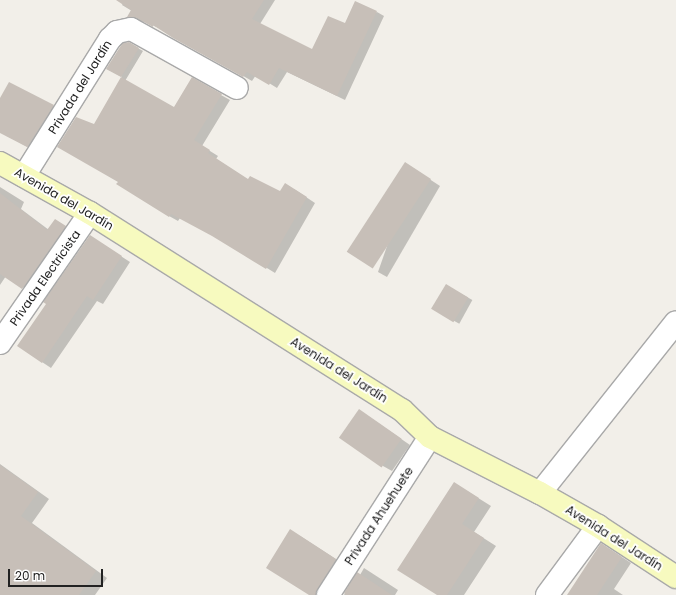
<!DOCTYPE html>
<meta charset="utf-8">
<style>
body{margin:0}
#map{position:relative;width:676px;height:595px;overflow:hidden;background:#f2efe9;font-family:Poppins,sans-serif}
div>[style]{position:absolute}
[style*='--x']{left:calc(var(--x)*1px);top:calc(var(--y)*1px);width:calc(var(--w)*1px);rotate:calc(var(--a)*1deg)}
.shadow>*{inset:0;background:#0003;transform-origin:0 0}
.building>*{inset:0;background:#c7bfb8;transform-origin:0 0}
.roads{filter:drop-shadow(1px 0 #a9a9a9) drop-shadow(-1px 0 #a9a9a9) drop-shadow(0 1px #a9a9a9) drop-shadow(0 -1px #a9a9a9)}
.street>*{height:22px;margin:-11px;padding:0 11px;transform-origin:11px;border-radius:11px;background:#fff}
.secondary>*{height:22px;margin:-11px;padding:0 11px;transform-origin:11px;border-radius:11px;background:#f7fabf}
span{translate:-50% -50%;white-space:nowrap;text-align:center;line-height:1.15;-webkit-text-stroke:3.5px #fff;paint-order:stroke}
.street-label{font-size:12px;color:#222}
.scale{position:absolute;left:8px;top:569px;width:95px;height:18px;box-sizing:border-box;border:2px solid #222;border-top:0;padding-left:5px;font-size:12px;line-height:14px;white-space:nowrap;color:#222;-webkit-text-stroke:3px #fff;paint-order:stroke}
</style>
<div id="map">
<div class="shadow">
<i style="clip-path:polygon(125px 0,275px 0,260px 24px,312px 50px,346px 24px,377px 12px,384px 16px,345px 100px,287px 72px,277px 88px,256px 75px,252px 81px,161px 29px,145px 22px,136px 21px,128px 17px,132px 11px,122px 5px)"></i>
<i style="clip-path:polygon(129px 43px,143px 51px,125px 81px,174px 108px,192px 79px,230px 100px,202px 146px,218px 156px,216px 159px,248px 180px,280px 192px,294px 189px,315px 203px,275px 273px,219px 238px,180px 218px,178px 221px,169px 216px,119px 182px,95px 125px,122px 77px,107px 69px)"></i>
<i style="clip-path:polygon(0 101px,53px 106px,62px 111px,37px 152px,0 132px)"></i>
<i style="clip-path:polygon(414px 169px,440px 186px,387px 277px,378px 272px)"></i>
<i style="clip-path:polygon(0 187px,24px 202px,21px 209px,49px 230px,65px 226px,75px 233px,33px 293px,6px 276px,0 285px)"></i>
<i style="clip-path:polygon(99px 242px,130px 262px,103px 304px,97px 301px,51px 368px,42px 362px,48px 304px)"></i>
<i style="left:447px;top:286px;width:29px;height:27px;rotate:29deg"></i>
<i style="clip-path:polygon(368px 416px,410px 445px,392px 471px,383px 466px)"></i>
<i style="clip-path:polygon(0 464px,49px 499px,32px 523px,107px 578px,95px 595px,0 595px)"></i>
<i style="clip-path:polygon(467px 491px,491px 506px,474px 532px,496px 546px,464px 595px,439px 595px)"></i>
<i style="clip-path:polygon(300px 536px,345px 565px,326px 595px,310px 595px)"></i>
<i style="clip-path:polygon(611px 550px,631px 563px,614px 589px,623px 595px,568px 595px)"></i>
<i style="clip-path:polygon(364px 568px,398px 590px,395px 595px,344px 595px,358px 574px,360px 575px)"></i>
</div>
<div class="building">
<i style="clip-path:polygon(116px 0,264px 0,252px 19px,312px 49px,328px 16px,345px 23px,355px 1px,377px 11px,337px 96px,279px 68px,269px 85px,247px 72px,243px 77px,173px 38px,153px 25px,153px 27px,137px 18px,127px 17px,131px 10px)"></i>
<i style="clip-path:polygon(129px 42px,139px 48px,121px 77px,106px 69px,120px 47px,123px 43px)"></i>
<i style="clip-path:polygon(121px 77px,174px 107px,192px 77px,222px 94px,194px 140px,210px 150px,208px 153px,248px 179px,250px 176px,280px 191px,285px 183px,307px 197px,266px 269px,212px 236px,171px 214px,169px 217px,116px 184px,118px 182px,57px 147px,76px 117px,94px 124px)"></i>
<i style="clip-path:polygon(9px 82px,54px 105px,27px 147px,0 133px,0 98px)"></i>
<i style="left:405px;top:162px;width:31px;height:107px;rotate:33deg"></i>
<i style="clip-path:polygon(0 193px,47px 230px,55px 219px,66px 226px,22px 289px,0 274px)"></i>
<i style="clip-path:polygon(90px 235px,122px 256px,93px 300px,87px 296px,42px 363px,17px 346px,46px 304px,43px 302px)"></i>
<i style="left:446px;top:284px;width:26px;height:29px;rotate:31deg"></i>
<i style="left:359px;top:409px;width:52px;height:35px;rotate:35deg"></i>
<i style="clip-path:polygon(0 465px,38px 492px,21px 516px,96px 571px,79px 595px,0 595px)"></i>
<i style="clip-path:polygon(454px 482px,479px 498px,462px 524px,484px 538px,447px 595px,437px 595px,397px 570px)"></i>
<i style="clip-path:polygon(290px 529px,336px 559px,318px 588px,316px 595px,309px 595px,266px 568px)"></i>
<i style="clip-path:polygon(601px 543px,622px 557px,597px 595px,567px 595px)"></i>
<i style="clip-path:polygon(357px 572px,392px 595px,346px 595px,344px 593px)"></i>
</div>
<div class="roads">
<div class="street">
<i style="--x:24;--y:176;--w:162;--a:-57.9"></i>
<i style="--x:110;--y:39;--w:10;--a:-45"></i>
<i style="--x:117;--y:32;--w:14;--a:-12"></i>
<i style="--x:131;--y:29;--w:121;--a:29.1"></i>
<i style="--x:0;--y:343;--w:158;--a:-55.3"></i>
<i style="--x:540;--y:493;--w:218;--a:-51.5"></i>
<i style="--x:328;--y:595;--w:188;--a:-57.2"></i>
<i style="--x:547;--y:595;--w:86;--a:-53.5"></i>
</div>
<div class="secondary">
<i style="--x:0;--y:163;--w:103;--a:29.1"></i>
<i style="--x:90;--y:213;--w:369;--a:32.3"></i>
<i style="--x:402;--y:410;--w:39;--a:44"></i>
<i style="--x:430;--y:437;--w:123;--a:27"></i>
<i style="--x:540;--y:493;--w:67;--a:29.6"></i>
<i style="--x:598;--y:526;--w:93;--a:33.2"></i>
</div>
</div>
<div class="street-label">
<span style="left:80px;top:87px;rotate:-58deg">Privada del Jardín</span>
<span style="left:64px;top:199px;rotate:30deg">Avenida del Jardín</span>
<span style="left:45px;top:278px;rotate:-55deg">Privada Electricista</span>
<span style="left:339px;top:370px;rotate:32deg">Avenida del Jardín</span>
<span style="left:379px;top:516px;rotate:-57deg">Privada Ahuehuete</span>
<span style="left:614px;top:538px;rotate:32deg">Avenida del Jardín</span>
</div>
<div class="scale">20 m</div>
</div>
